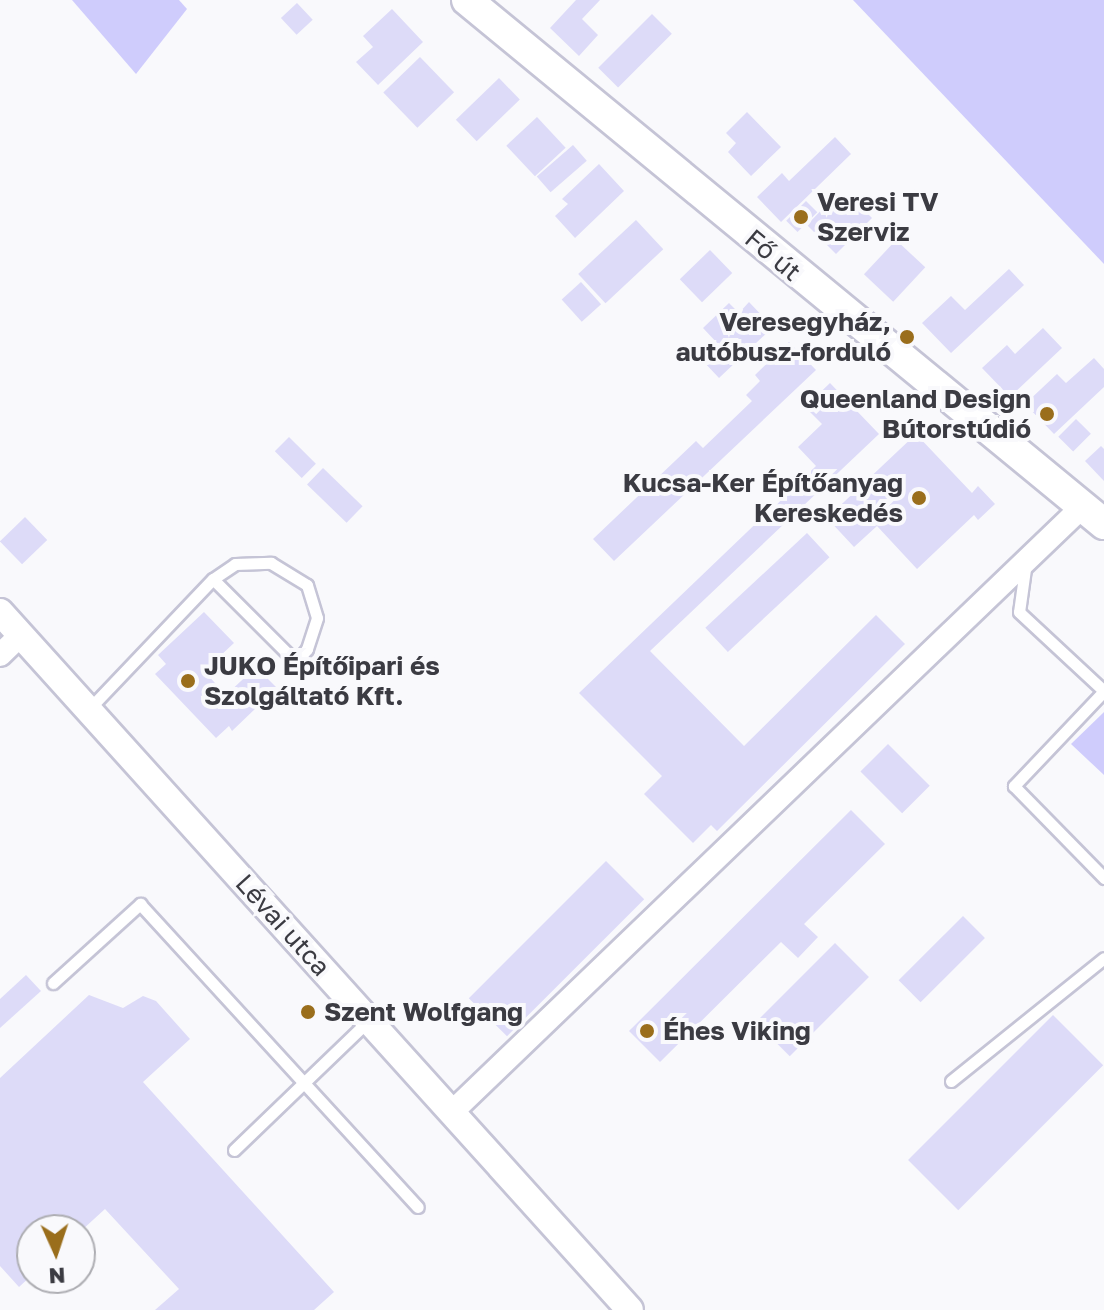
<!DOCTYPE html>
<meta charset="utf-8">
<style>
body{margin:0}
#map{position:relative;width:1104px;height:1310px;overflow:hidden;background:#f9f9fc;font-family:"Golos Text",sans-serif}
div>[style]{position:absolute}
[style*='--x']{left:calc(var(--x)*1px);top:calc(var(--y)*1px);width:calc(var(--w)*1px);rotate:calc(var(--a)*1deg)}
.green>*{inset:0;background:#cfccfc}
.building>*{inset:0;background:#dddbf8;transform-origin:0 0}
.roads{filter:drop-shadow(2px 0 #c5c4d6) drop-shadow(-2px 0 #c5c4d6) drop-shadow(0 2px #c5c4d6) drop-shadow(0 -2px #c5c4d6)}
.service>*{height:11px;margin:-5.5px;padding:0 5.5px;transform-origin:5.5px;border-radius:5.5px;background:#fff}
.minor>*{height:22px;margin:-11px;padding:0 11px;transform-origin:11px;border-radius:11px;background:#fff}
.tertiary>*{height:26px;margin:-13px;padding:0 13px;transform-origin:13px;border-radius:13px;background:#fff}
.secondary>*{height:30px;margin:-15px;padding:0 15px;transform-origin:15px;border-radius:15px;background:#fff}
.dots>*{width:22px;height:22px;translate:-50% -50%;box-sizing:border-box;border:4px solid #f9f9fc;border-radius:50%}
span{translate:-50% -50%;white-space:nowrap;text-align:center;line-height:1.15;-webkit-text-stroke:8px #f9f9fc;paint-order:stroke}
.poi-label{font-size:26px;color:#3b3b42;font-weight:700}
.left{translate:0 -50%;text-align:left}
.right{translate:-100% -50%;text-align:right}
.street-label{font-size:26px;color:#3b3b42}
.north{position:absolute;left:16px;top:1214px;width:80px;height:80px;box-sizing:border-box;background:#f9f9fc;border:2px solid #adadb2;border-radius:50%;rotate:177deg;font-size:22px;font-weight:700;line-height:32px;text-align:center;color:#3b3b42}
.north::after{content:'';display:block;margin:auto;width:28px;height:36px;background:#9a6e1c;clip-path:polygon(50% 0,100% 100%,50% 72%,0 100%)}
</style>
<div id="map">
<div class="green">
<i style="clip-path:polygon(72px 0,179px 0,187px 9px,136px 74px)"></i>
<i style="clip-path:polygon(853px 0,1104px 0,1104px 264px)"></i>
<i style="clip-path:polygon(1104px 712px,1104px 775px,1071px 744px)"></i>
</div>
<div class="building">
<i style="clip-path:polygon(576px 0,600px 0,582px 19px,598px 35px,579px 56px,550px 28px)"></i>
<i style="left:297px;top:3px;width:23px;height:22px;rotate:47deg"></i>
<i style="clip-path:polygon(392px 9px,423px 42px,378px 85px,356px 62px,373px 47px,363px 36px)"></i>
<i style="left:652px;top:14px;width:28px;height:76px;rotate:45deg"></i>
<i style="left:420px;top:57px;width:49px;height:51px;rotate:46deg"></i>
<i style="left:499px;top:78px;width:30px;height:60px;rotate:46deg"></i>
<i style="clip-path:polygon(747px 112px,781px 147px,751px 176px,728px 152px,736px 143px,726px 133px)"></i>
<i style="left:537px;top:117px;width:42px;height:42px;rotate:47deg"></i>
<i style="clip-path:polygon(835px 137px,851px 154px,781px 222px,757px 197px,782px 173px,789px 181px)"></i>
<i style="left:573px;top:145px;width:21px;height:48px;rotate:49deg"></i>
<i style="clip-path:polygon(599px 164px,624px 191px,575px 238px,555px 216px,568px 204px,562px 199px)"></i>
<i style="clip-path:polygon(832px 199px,844px 211px,854px 200px,872px 218px,836px 254px,807px 225px)"></i>
<i style="left:806px;top:201px;width:16px;height:28px;rotate:45deg"></i>
<i style="left:636px;top:220px;width:40px;height:79px;rotate:47deg"></i>
<i style="left:896px;top:240px;width:40px;height:47px;rotate:43deg"></i>
<i style="left:710px;top:250px;width:32px;height:42px;rotate:46deg"></i>
<i style="clip-path:polygon(1009px 269px,1024px 285px,951px 353px,922px 323px,951px 296px,965px 310px)"></i>
<i style="left:581px;top:282px;width:30px;height:26px;rotate:48deg"></i>
<i style="clip-path:polygon(749px 302px,773px 327px,719px 378px,702px 360px,719px 345px,703px 328px,729px 303px,739px 313px)"></i>
<i style="clip-path:polygon(1043px 328px,1062px 348px,1010px 397px,982px 368px,1007px 345px,1015px 354px)"></i>
<i style="clip-path:polygon(789px 342px,816px 370px,614px 561px,593px 539px,696px 441px,703px 448px,752px 401px,746px 395px,760px 381px,755px 375px)"></i>
<i style="clip-path:polygon(1094px 358px,1104px 369px,1104px 387px,1054px 434px,1025px 404px,1057px 374px,1066px 383px)"></i>
<i style="clip-path:polygon(830px 383px,879px 434px,650px 651px,744px 746px,876px 615px,905px 644px,717px 831px,711px 825px,693px 843px,644px 794px,662px 776px,579px 693px,816px 466px,798px 447px,822px 424px,805px 407px)"></i>
<i style="left:1076px;top:419px;width:21px;height:25px;rotate:45deg"></i>
<i style="clip-path:polygon(916px 434px,972px 493px,978px 486px,995px 504px,978px 520px,974px 515px,917px 569px,877px 526px,854px 547px,827px 518px)"></i>
<i style="left:289px;top:437px;width:38px;height:20px;rotate:45deg"></i>
<i style="clip-path:polygon(1101px 446px,1104px 449px,1104px 481px,1085px 461px)"></i>
<i style="left:323px;top:468px;width:55px;height:23px;rotate:44deg"></i>
<i style="left:25px;top:517px;width:32px;height:35px;rotate:46deg"></i>
<i style="left:807px;top:533px;width:33px;height:139px;rotate:47deg"></i>
<i style="clip-path:polygon(204px 612px,234px 643px,204px 671px,226px 695px,256px 667px,277px 688px,232px 731px,229px 726px,216px 738px,155px 674px,166px 664px,158px 655px)"></i>
<i style="left:888px;top:744px;width:59px;height:39px;rotate:45deg"></i>
<i style="clip-path:polygon(851px 810px,885px 844px,804px 924px,818px 937px,798px 958px,781px 942px,660px 1062px,629px 1031px)"></i>
<i style="left:606px;top:861px;width:54px;height:194px;rotate:45deg"></i>
<i style="left:963px;top:916px;width:31px;height:91px;rotate:45deg"></i>
<i style="left:835px;top:943px;width:48px;height:112px;rotate:45deg"></i>
<i style="clip-path:polygon(26px 975px,41px 991px,0 1028px,0 999px)"></i>
<i style="clip-path:polygon(89px 995px,123px 1008px,143px 996px,156px 1001px,190px 1039px,143px 1082px,334px 1292px,314px 1310px,155px 1310px,179px 1289px,105px 1209px,82px 1230px,32px 1230px,32px 1275px,19px 1287px,0 1266px,0 1078px)"></i>
<i style="left:1053px;top:1015px;width:71px;height:205px;rotate:45deg"></i>
</div>
<div class="roads">
<div class="service">
<i style="--x:1025;--y:569;--w:43;--a:97.9"></i>
<i style="--x:1019;--y:612;--w:116;--a:42.9"></i>
<i style="--x:1104;--y:691;--w:131;--a:133.5"></i>
<i style="--x:1014;--y:786;--w:129;--a:45.6"></i>
<i style="--x:89;--y:709;--w:180;--a:-46.4"></i>
<i style="--x:213;--y:579;--w:27;--a:-34"></i>
<i style="--x:235;--y:564;--w:36;--a:-2"></i>
<i style="--x:271;--y:563;--w:42;--a:31.4"></i>
<i style="--x:307;--y:585;--w:34;--a:73"></i>
<i style="--x:317;--y:618;--w:33;--a:108"></i>
<i style="--x:307;--y:649;--w:17;--a:130"></i>
<i style="--x:296;--y:662;--w:117;--a:-135"></i>
<i style="--x:53;--y:983;--w:118;--a:-42.2"></i>
<i style="--x:140;--y:904;--w:411;--a:47.5"></i>
<i style="--x:951;--y:1081;--w:196;--a:-38.8"></i>
<i style="--x:234;--y:1150;--w:186;--a:-43.9"></i>
</div>
<div class="minor">
<i style="--x:0;--y:655;--w:29;--a:-44"></i>
<i style="--x:451;--y:1113;--w:876;--a:-43.84"></i>
</div>
<div class="tertiary">
<i style="--x:0;--y:612;--w:940;--a:47.93"></i>
</div>
<div class="secondary">
<i style="--x:467;--y:0;--w:825;--a:39.44"></i>
</div>
</div>
<div class="dots">
<i style="left:801px;top:217px;background:#9a6e1c"></i>
<i style="left:907px;top:337px;background:#9a6e1c"></i>
<i style="left:1047px;top:414px;background:#9a6e1c"></i>
<i style="left:919px;top:498px;background:#9a6e1c"></i>
<i style="left:188px;top:681px;background:#9a6e1c"></i>
<i style="left:308px;top:1012px;background:#9a6e1c"></i>
<i style="left:647px;top:1031px;background:#9a6e1c"></i>
</div>
<div class="poi-label">
<span class="left" style="left:817px;top:217px">Veresi TV<br>Szerviz</span>
<span class="right" style="left:891px;top:337px">Veresegyház,<br>autóbusz-forduló</span>
<span class="right" style="left:1031px;top:414px">Queenland Design<br>Bútorstúdió</span>
<span class="right" style="left:903px;top:498px">Kucsa-Ker Építőanyag<br>Kereskedés</span>
<span class="left" style="left:204px;top:681px">JUKO Építőipari és<br>Szolgáltató Kft.</span>
<span class="left" style="left:324px;top:1012px">Szent Wolfgang</span>
<span class="left" style="left:663px;top:1031px">Éhes Viking</span>
</div>
<div class="street-label">
<span style="left:773px;top:255px;rotate:40deg">Fő út</span>
<span style="left:283px;top:925px;rotate:48deg">Lévai utca</span>
</div>
<div class="north">N</div>
</div>
